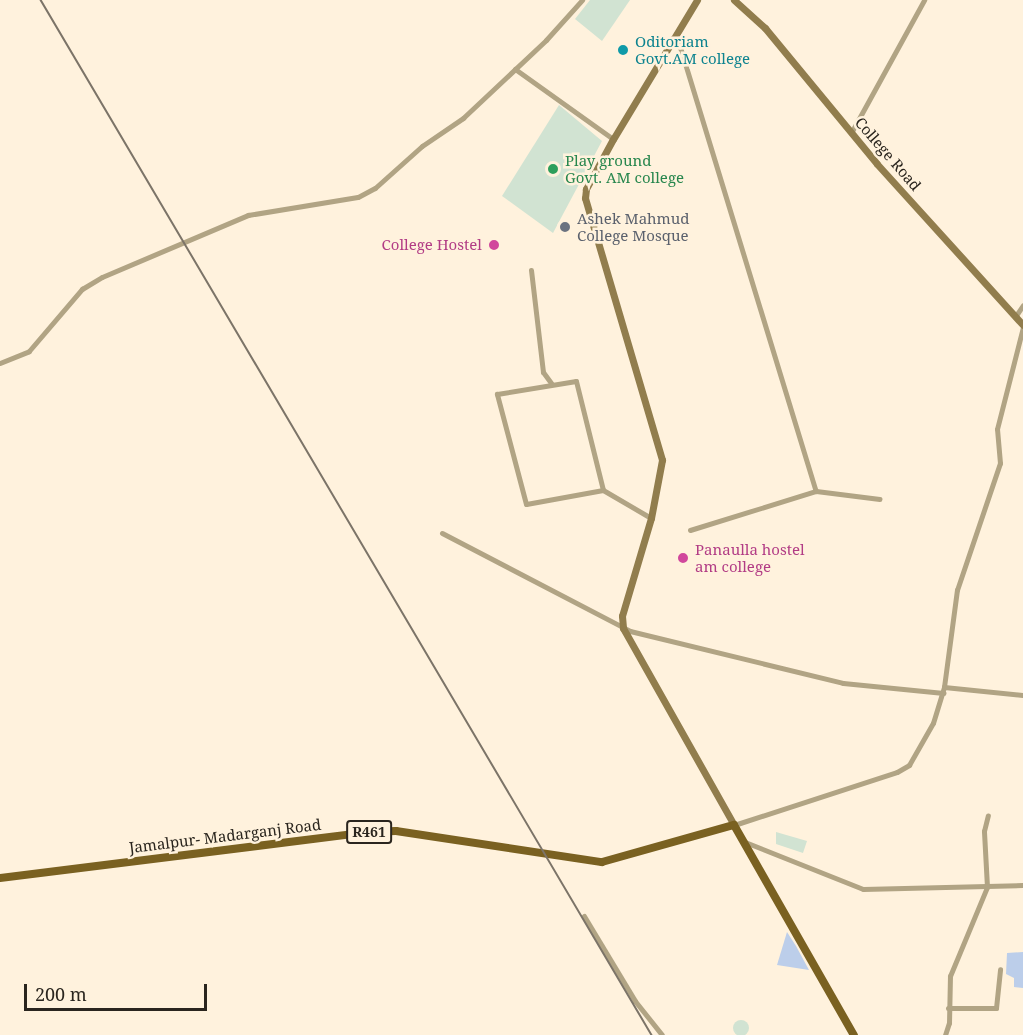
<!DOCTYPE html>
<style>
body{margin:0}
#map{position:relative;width:1023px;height:1035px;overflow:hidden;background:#fff2dd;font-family:"Noto Serif",serif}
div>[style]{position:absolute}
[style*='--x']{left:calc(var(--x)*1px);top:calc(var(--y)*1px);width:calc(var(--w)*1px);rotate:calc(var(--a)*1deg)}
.green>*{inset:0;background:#d1e3d2}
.round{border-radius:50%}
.water>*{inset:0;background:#bcceea}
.street>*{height:5px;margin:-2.5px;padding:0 2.5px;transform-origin:2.5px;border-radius:2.5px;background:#b1a484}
.secondary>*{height:7px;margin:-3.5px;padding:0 3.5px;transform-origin:3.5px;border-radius:3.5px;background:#917d4d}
.primary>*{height:8px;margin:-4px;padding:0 4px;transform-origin:4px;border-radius:4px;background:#7a6121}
.rail>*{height:1.5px;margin:-0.75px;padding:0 0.75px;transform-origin:0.75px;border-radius:0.75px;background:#7c7468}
.dots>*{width:16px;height:16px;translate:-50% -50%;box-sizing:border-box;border:3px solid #fff2dd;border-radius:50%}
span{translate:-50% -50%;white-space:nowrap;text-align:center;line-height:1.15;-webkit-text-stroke:5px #fff2dd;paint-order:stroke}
.shield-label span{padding:2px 4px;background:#fff2dd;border:2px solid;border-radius:4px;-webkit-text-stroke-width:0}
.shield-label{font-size:14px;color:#2a251e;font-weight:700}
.culture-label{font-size:15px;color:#0d838f}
.left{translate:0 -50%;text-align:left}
.street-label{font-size:15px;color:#2a251e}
.leisure-label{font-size:15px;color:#27864d}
.worship-label{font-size:15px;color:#5b616d}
.hotel-label{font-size:15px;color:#b23c85}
.right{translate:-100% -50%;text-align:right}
.scale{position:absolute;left:24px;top:984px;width:183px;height:27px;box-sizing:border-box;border:3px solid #2a251e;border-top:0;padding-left:8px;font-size:18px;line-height:21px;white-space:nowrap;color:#2a251e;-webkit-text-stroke:4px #fff2dd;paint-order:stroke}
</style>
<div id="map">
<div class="green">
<i style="clip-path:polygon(590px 0,630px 0,602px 41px,575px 19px)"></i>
<i style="clip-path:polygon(559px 105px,602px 141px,553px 233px,502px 196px)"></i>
<i style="clip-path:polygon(776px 832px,807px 841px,803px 853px,776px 844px)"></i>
<i class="round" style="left:733px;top:1020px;width:16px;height:16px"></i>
</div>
<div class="water">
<i style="clip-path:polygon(787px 932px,796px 946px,809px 970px,777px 965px)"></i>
<i style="clip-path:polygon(1023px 952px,1023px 988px,1014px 987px,1014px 978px,1006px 974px,1007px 953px)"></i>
</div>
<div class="street">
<i style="--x:676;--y:34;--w:478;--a:73"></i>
<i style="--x:515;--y:69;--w:120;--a:35.5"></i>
<i style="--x:851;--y:133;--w:152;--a:-61.2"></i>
<i style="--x:531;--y:270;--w:103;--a:83.3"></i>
<i style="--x:543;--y:372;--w:14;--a:54"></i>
<i style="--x:1015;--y:317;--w:14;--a:-56"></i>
<i style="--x:0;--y:363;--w:31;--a:-22"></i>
<i style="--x:29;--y:351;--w:82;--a:-49.5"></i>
<i style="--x:82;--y:289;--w:23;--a:-31"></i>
<i style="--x:102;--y:277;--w:159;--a:-23"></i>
<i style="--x:248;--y:215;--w:111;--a:-9.3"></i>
<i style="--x:358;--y:197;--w:19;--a:-28"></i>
<i style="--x:375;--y:188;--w:63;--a:-41.8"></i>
<i style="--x:422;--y:146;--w:50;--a:-34.3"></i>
<i style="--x:463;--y:118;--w:114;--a:-43.2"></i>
<i style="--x:546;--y:40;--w:54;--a:-48"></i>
<i style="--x:603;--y:490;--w:78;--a:169.7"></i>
<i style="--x:526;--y:504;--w:114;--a:-104.8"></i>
<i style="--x:497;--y:394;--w:80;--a:-9.3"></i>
<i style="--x:576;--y:381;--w:112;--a:76.1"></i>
<i style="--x:603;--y:490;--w:56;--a:30.3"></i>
<i style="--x:690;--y:530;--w:132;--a:-17.2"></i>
<i style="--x:816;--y:491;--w:64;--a:7.2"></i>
<i style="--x:442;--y:533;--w:212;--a:27.5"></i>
<i style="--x:630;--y:631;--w:219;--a:13.7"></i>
<i style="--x:843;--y:683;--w:101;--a:5.7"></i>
<i style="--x:944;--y:687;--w:98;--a:-82.4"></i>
<i style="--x:957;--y:590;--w:134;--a:-71.3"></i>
<i style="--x:1000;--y:463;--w:34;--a:-95"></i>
<i style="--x:997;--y:429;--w:105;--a:-75.7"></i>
<i style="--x:734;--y:825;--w:171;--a:-18"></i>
<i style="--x:897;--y:772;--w:14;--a:-30"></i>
<i style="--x:909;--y:765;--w:48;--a:-60.3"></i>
<i style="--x:933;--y:723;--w:38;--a:-73"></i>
<i style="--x:944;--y:687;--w:79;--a:5.8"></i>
<i style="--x:745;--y:842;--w:127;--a:21.7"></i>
<i style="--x:863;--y:889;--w:160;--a:-1.4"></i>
<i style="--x:584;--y:916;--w:99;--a:59"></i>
<i style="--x:635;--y:1001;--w:43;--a:51.5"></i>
<i style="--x:948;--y:1008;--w:48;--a:0"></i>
<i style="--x:996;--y:1008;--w:39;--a:-84"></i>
<i style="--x:945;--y:1035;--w:13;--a:-72"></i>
<i style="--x:949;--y:1023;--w:47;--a:-88.8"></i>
<i style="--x:950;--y:976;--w:96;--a:-67.4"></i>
<i style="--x:987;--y:887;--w:56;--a:-93.1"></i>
<i style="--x:984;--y:831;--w:16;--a:-76"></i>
</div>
<div class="secondary">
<i style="--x:697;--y:0;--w:162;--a:121.1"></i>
<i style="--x:613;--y:139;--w:57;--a:118.4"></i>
<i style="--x:586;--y:189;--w:9;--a:96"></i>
<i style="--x:585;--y:198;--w:273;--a:73.6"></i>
<i style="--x:662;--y:460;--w:59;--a:100.7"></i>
<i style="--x:651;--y:518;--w:102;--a:106.5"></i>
<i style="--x:622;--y:616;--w:12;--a:85"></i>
<i style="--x:623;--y:628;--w:226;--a:60.6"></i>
<i style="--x:734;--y:0;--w:42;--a:42.1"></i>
<i style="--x:765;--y:28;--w:176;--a:50.5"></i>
<i style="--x:877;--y:164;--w:217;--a:47.8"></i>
</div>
<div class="primary">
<i style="--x:0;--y:878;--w:371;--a:-7.1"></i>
<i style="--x:368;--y:832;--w:28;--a:-2"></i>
<i style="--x:396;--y:831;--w:208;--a:8.6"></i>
<i style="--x:602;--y:862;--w:137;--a:-15.7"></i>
<i style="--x:734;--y:825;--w:242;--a:60.3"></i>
</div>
<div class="rail">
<i style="--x:41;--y:0;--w:1202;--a:59.45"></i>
</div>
<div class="dots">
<i style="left:623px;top:50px;background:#0f9aa8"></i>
<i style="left:553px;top:169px;background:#2e9e5b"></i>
<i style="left:565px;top:227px;background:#6b7280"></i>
<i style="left:494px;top:245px;background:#d1479c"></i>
<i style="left:683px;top:558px;background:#d1479c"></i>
</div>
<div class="shield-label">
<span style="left:369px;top:832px">R461</span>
</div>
<div class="culture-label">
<span class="left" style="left:635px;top:50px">Oditoriam<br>Govt.AM college</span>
</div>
<div class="street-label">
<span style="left:888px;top:154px;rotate:49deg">College Road</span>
<span style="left:225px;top:836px;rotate:-7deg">Jamalpur- Madarganj Road</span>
</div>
<div class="leisure-label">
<span class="left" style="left:565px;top:169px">Play ground<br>Govt. AM college</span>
</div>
<div class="worship-label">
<span class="left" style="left:577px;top:227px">Ashek Mahmud<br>College Mosque</span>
</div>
<div class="hotel-label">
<span class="right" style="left:482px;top:245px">College Hostel</span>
<span class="left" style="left:695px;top:558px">Panaulla hostel<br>am college</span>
</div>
<div class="scale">200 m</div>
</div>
